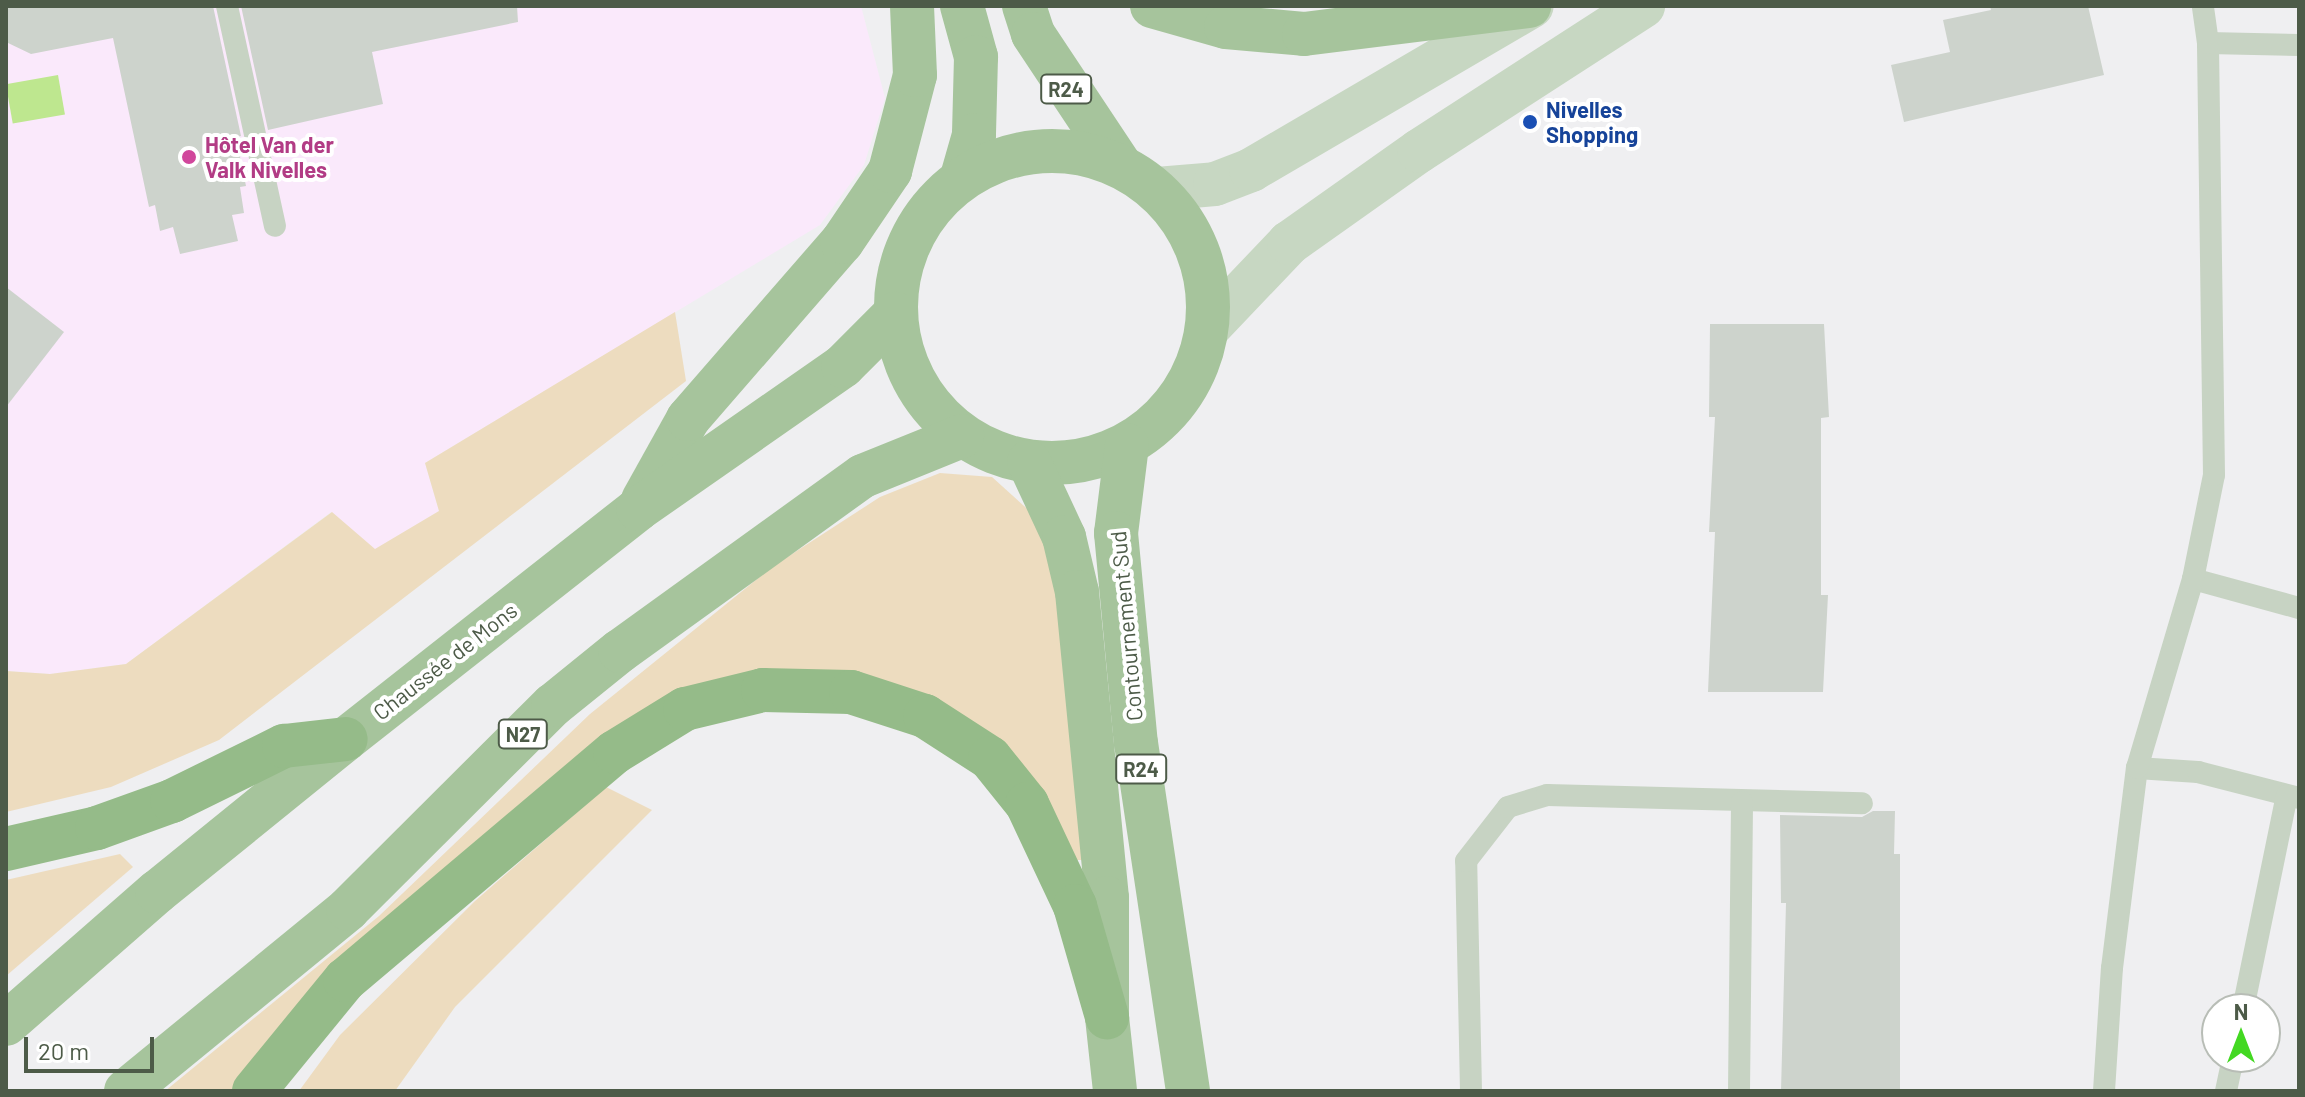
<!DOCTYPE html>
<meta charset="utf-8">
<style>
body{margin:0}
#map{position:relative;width:2305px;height:1097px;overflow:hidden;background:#efeff1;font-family:Barlow,sans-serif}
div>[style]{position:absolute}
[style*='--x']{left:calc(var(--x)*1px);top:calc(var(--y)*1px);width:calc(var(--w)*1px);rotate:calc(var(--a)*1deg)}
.commercial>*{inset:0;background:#fae9fb}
.green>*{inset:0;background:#eddcbf}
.water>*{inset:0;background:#bee78f;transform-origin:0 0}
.building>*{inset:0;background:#cdd3cc}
.service>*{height:22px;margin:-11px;padding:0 11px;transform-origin:11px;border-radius:11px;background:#c7d3c3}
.secondary>*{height:44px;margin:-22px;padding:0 22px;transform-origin:22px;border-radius:22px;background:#c7d7c2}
.trunk>*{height:44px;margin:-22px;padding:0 22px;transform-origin:22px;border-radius:22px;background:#a6c49c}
.trunk>.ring{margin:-22px;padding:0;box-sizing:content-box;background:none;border:44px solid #a6c49c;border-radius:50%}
.motorway>*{height:44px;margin:-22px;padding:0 22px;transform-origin:22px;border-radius:22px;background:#95bb89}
.dots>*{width:22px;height:22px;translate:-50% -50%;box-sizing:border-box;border:4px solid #fff;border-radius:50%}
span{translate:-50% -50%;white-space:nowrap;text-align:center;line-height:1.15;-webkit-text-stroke:8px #fff;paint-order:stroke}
.shield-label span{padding:2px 6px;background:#fff;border:2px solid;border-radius:6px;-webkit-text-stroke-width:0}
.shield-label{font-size:20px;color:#4d5b48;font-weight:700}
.transit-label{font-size:22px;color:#164399;font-weight:700}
.left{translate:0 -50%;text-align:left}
.hotel-label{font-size:22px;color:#b23c85;font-weight:700}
.street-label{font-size:22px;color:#4d5b48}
.frame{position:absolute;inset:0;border:8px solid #4d5b48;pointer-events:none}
.north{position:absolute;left:2201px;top:993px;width:80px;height:80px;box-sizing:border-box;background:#fff;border:2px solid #b8bdb6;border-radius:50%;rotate:0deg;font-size:22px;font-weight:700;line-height:32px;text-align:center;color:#4d5b48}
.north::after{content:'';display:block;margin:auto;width:28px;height:36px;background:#43d822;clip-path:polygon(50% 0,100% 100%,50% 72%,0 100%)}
.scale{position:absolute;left:24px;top:1037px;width:130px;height:36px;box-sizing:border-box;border:4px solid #4d5b48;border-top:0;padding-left:10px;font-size:24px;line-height:28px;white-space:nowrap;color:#4d5b48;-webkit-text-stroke:6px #fff;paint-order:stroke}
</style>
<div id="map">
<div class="commercial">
<i style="clip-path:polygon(6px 6px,861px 6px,885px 98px,864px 165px,820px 225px,425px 463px,439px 511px,374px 550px,331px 512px,126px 664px,50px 674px,6px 671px)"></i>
</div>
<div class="green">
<i style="clip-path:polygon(675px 312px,686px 381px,219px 740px,111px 787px,6px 812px,6px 671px,50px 674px,126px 664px,332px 512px,375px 549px,439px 511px,425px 463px)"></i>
<i style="clip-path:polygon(940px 473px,992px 477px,1034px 515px,1054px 568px,1088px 860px,1072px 860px,957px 714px,697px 688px,280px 1026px,231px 1091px,165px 1091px,379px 916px,590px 714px,772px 567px,880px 497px)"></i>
<i style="clip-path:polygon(606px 787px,652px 810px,455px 1007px,395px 1091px,299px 1091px,340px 1035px,475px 901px)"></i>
<i style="clip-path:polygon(120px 854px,133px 867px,6px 976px,6px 880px)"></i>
</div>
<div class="water">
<i style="left:58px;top:75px;width:40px;height:53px;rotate:80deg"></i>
</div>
<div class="building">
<i style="clip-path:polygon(6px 6px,213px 6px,241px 136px,236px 137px,246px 186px,240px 187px,244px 213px,232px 215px,238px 241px,180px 254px,173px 227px,160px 231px,155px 205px,149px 207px,113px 38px,31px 54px,6px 42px)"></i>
<i style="clip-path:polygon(241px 6px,517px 6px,518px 22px,372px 52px,383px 104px,268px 130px)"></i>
<i style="clip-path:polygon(1990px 6px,2088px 6px,2104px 75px,1904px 122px,1891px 65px,1950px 52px,1943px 20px,1991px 10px)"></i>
<i style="clip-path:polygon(6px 287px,64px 332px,6px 407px)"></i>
<i style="clip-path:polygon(1710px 324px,1824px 324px,1829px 417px,1821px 418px,1821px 595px,1828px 595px,1823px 692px,1708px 692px,1715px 532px,1709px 532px,1715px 417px,1709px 417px)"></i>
<i style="clip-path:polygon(1873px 811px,1895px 811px,1894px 854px,1900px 854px,1900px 1091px,1781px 1091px,1786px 903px,1781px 903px,1780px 815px,1862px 817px)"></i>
</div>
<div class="service">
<i style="--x:227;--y:6;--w:225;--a:77.7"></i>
<i style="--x:2208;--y:43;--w:91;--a:1.3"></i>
<i style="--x:2193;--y:579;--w:110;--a:15.3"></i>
<i style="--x:2137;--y:768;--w:61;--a:3.8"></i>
<i style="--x:2198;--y:772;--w:104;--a:14.4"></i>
<i style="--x:2243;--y:1009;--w:218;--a:-78.4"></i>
<i style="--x:1471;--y:1091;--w:230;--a:-91.2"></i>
<i style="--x:1466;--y:861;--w:68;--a:-52.1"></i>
<i style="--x:1508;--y:807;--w:41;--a:-17.1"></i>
<i style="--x:1547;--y:795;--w:315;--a:1.5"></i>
<i style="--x:1739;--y:1091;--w:289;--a:-89.4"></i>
<i style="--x:2104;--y:1091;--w:123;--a:-86.3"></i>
<i style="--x:2112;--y:968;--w:202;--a:-82.9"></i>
<i style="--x:2137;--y:768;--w:197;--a:-73.5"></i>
<i style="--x:2193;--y:579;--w:106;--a:-78.6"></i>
<i style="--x:2214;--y:475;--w:432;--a:-90.8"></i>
<i style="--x:2208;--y:43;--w:37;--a:-98"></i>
<i style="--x:2226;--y:1091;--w:35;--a:-78"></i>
</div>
<div class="secondary">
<i style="--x:1157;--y:189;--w:58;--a:-4.9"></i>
<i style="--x:1215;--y:184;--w:39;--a:-21"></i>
<i style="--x:1251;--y:170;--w:325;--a:-30.3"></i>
<i style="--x:1210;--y:326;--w:115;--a:-46.4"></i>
<i style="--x:1289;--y:243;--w:159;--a:-35.3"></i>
<i style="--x:1419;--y:151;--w:267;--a:-32.9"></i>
</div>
<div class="trunk">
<i style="--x:962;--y:6;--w:53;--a:74.6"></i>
<i style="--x:976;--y:57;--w:78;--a:91.5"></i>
<i style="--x:974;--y:135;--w:44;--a:105.9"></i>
<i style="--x:1024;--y:6;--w:29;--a:72"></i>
<i style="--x:1033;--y:34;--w:157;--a:56.4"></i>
<i style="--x:1152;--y:6;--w:77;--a:15.8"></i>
<i style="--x:1226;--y:27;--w:78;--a:5.1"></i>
<i style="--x:1304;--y:34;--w:227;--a:-7.1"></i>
<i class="ring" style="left:896px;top:151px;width:268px;height:268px"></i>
<i style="--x:1127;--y:445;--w:89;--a:97.1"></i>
<i style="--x:1116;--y:533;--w:211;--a:84.6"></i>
<i style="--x:1136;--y:743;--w:352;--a:81.5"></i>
<i style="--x:1029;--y:462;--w:83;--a:65"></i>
<i style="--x:1064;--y:537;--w:57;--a:76.7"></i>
<i style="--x:1077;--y:592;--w:307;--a:84.4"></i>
<i style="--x:1107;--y:898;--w:119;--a:90"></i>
<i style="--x:1107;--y:1017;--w:74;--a:83.8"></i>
<i style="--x:643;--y:500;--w:93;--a:-60.9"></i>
<i style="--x:688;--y:419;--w:235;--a:-49"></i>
<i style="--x:842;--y:242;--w:86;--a:-55.9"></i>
<i style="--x:890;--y:171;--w:99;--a:-75.4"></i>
<i style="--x:915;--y:75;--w:69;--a:-92.5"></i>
<i style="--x:6;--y:1024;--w:201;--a:-41.2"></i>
<i style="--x:157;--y:892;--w:243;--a:-39"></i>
<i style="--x:346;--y:739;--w:372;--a:-38.2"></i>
<i style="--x:638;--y:509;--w:250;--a:-34.9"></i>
<i style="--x:843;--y:366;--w:74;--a:-45"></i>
<i style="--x:126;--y:1091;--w:287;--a:-39.3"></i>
<i style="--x:348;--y:909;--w:289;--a:-44.9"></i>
<i style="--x:553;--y:705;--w:86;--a:-38.9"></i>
<i style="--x:620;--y:651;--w:299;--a:-35.8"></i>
<i style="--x:863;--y:476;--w:107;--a:-22"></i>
</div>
<div class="motorway">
<i style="--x:6;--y:849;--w:93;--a:-13"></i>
<i style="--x:97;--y:828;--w:80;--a:-19.8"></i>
<i style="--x:172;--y:801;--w:125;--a:-26.2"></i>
<i style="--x:284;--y:746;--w:62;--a:-6.4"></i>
<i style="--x:254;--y:1091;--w:144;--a:-50.7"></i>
<i style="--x:345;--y:980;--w:353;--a:-40.2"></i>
<i style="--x:615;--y:752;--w:82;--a:-31.6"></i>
<i style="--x:685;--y:709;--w:80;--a:-13.7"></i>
<i style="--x:763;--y:690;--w:88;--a:1.3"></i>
<i style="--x:851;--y:692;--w:78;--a:18"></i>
<i style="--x:925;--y:716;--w:77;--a:32.9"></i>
<i style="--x:990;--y:758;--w:59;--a:51.2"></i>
<i style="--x:1027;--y:804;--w:113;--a:64.8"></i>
<i style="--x:1075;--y:906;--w:116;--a:73.9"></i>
</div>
<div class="dots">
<i style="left:1530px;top:122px;background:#1a4fb4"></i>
<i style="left:189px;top:157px;background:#d1479c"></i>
</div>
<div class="shield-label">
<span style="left:1066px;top:89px">R24</span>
<span style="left:523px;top:734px">N27</span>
<span style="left:1141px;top:769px">R24</span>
</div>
<div class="transit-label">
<span class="left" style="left:1546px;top:122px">Nivelles<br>Shopping</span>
</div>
<div class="hotel-label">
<span class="left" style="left:205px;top:157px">Hôtel Van der<br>Valk Nivelles</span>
</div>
<div class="street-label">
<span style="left:1126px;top:626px;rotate:-95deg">Contournement Sud</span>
<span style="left:445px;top:661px;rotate:-38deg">Chaussée de Mons</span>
</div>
<div class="frame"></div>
<div class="north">N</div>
<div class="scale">20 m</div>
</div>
